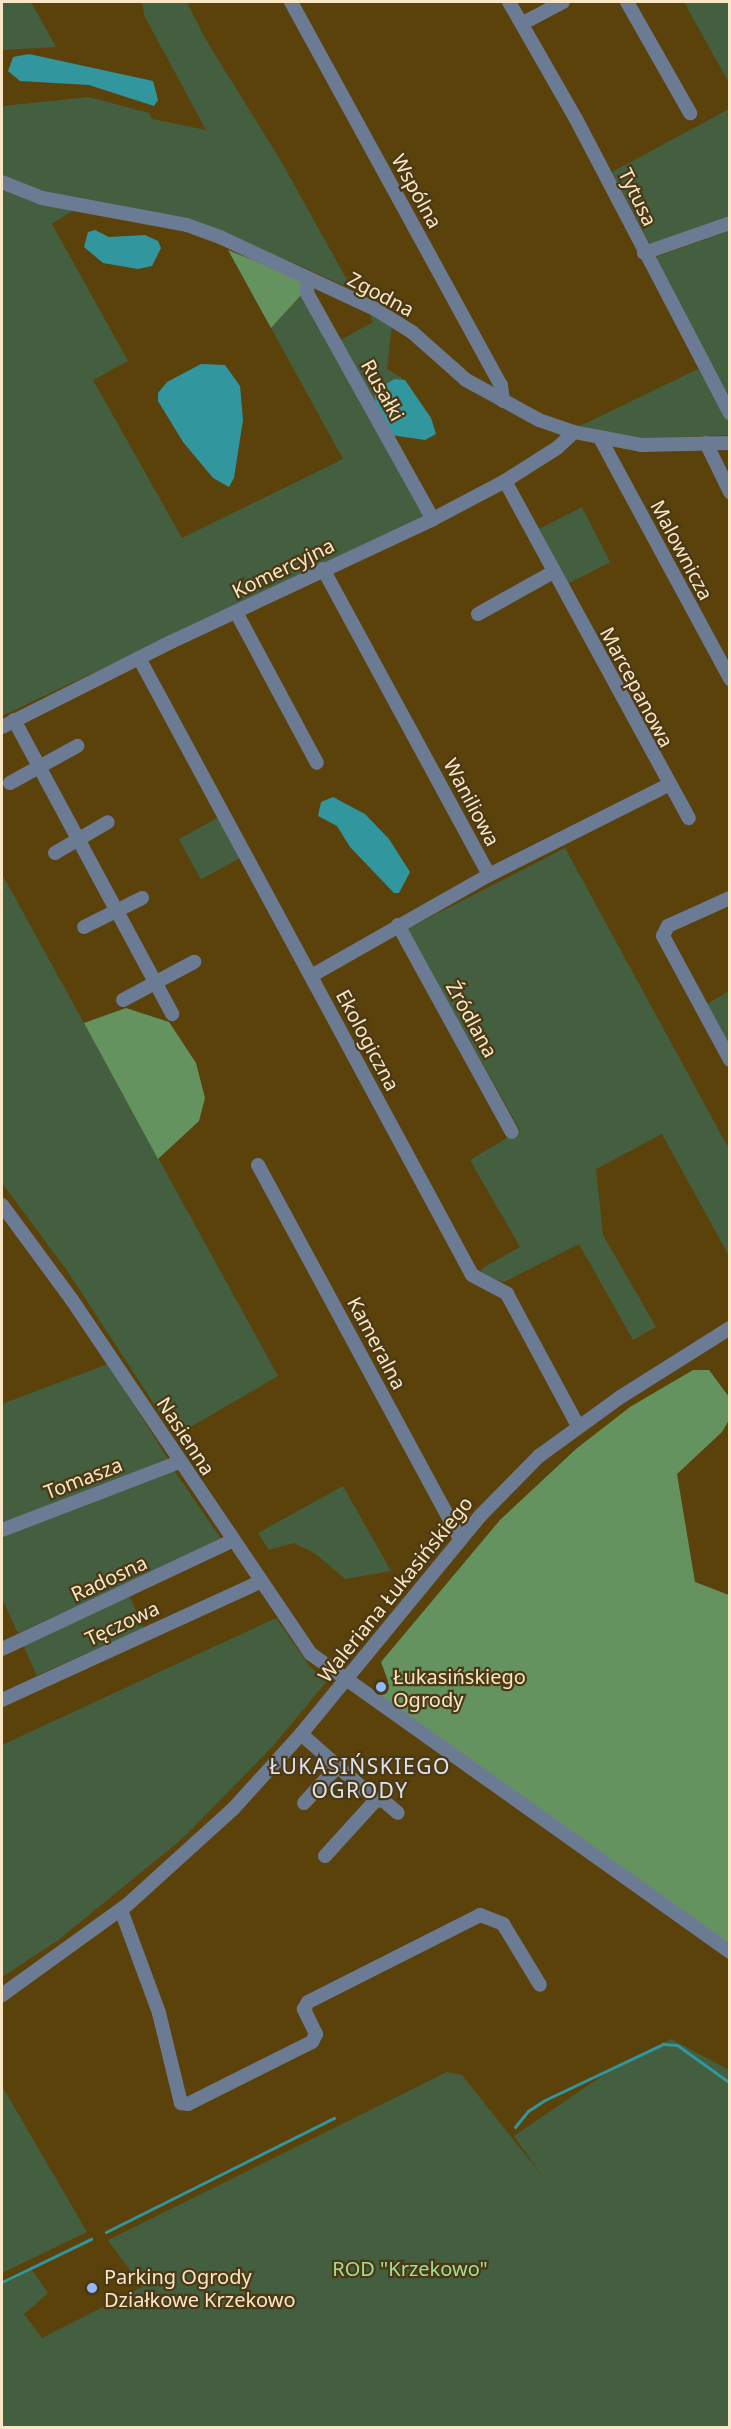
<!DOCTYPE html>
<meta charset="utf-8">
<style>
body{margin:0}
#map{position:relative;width:731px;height:2429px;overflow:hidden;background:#5b420b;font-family:"Noto Sans",sans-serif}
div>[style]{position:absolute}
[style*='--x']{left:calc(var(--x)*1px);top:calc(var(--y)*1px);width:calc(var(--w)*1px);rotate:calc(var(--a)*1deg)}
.green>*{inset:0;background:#435f3f;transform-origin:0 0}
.forest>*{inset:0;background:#65935f}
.water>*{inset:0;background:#31969d}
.stream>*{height:3px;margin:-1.5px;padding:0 1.5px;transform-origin:1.5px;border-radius:1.5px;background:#31969d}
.minor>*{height:14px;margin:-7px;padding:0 7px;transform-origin:7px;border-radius:7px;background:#6c7b94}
.dots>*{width:16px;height:16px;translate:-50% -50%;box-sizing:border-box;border:3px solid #4b3916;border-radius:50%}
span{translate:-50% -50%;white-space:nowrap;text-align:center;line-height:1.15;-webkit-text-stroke:4.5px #4b3916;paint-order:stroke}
.street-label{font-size:20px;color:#f9e6c5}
.poi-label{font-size:20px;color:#f9e6c5}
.left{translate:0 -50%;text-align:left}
.park-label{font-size:20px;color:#9ee096}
.neighbourhood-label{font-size:21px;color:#dce4f1;letter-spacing:1.5px}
.frame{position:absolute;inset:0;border:3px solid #f9e6c5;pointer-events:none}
</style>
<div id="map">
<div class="green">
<i style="clip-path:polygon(2px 2px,31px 2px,56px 47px,2px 50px)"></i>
<i style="clip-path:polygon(142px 2px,187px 2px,206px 40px,281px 161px,352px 289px,226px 233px,33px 190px,2px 174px,2px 106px,89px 97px,149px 113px,152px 119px,206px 130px,144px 15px)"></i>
<i style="clip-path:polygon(684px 2px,729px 2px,729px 83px)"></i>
<i style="clip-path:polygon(729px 109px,729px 216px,650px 244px,612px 172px)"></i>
<i style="clip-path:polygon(2px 188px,75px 209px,52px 224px,128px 361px,93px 380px,182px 538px,343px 459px,271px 328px,303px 293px,425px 515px,2px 716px)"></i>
<i style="clip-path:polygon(729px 231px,729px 396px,653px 258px)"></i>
<i style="clip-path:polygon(369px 313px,392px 325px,387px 369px,405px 380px,395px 379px,376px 408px,339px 341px,373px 322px)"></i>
<i style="clip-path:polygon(698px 369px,729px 422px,728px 435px,637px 439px,580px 426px)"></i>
<i style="left:582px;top:507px;width:62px;height:48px;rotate:63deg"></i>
<i style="left:219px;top:817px;width:46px;height:46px;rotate:61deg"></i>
<i style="clip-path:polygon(565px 848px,729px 1149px,729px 1256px,662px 1134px,596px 1169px,603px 1235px,656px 1327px,633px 1340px,579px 1244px,504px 1282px,483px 1275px,481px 1269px,520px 1247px,470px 1160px,520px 1130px,407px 929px)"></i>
<i style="clip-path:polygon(2px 874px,278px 1376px,175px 1436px,68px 1272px,2px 1183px)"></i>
<i style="clip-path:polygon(729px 991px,729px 1044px,707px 1004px)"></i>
<i style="clip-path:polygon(108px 1364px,168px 1459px,2px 1523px,2px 1404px)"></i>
<i style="clip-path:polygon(173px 1469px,222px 1540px,18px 1633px,2px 1599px,2px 1532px)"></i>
<i style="clip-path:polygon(343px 1486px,391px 1571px,345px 1579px,316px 1554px,294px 1543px,269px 1550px,258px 1533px)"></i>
<i style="left:129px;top:1595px;width:36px;height:117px;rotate:66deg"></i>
<i style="clip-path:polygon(276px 1618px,310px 1667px,327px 1681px,273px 1746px,182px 1839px,57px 1941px,2px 1977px,2px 1745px)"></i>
<i style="clip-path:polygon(671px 2039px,729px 2070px,729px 2427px,2px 2427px,2px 2285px,32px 2270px,48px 2293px,24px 2314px,42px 2338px,142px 2287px,108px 2240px,447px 2072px,462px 2075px,543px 2177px,514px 2136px,615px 2067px)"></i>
<i style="clip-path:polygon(2px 2086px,87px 2232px,2px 2273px)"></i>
</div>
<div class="forest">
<i style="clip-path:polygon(228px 250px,302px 280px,303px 293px,271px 328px)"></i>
<i style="clip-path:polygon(126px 1008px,169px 1022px,196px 1063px,205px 1098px,199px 1121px,158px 1159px,84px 1023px)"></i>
<i style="clip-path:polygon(693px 1370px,709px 1370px,729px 1397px,729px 1420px,722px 1432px,677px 1474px,695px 1582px,729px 1595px,729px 1946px,378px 1698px,388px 1681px,381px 1662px,500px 1520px,576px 1449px,630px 1407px)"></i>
</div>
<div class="water">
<i style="clip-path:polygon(29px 54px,153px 81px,158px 100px,154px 106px,89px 85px,20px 81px,8px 71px,13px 57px)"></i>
<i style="clip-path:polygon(95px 230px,109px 237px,145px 235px,158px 241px,161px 248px,152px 266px,138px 269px,103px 263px,84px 247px,88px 232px)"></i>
<i style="clip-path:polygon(201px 364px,225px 365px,240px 386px,243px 420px,234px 478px,229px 487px,213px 478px,183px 442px,158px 401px,158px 393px,167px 382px)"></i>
<i style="clip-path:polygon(395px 379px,405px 380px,431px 418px,436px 434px,425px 440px,391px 435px,376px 408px,375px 396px,382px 386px)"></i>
<i style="clip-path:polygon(333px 797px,365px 814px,389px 839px,410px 872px,399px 893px,394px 893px,350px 847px,337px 826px,318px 816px,321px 802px)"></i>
</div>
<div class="stream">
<i style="--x:515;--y:2127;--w:21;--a:-51"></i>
<i style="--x:528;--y:2111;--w:20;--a:-33"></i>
<i style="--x:545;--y:2100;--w:131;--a:-25.4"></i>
<i style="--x:663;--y:2044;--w:14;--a:4"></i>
<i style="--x:677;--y:2045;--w:65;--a:35.6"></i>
<i style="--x:106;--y:2232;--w:255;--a:-26.6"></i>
<i style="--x:2;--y:2282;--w:99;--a:-25.8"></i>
<i style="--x:310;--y:2428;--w:4;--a:0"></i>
</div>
<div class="minor">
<i style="--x:291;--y:2;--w:437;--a:61.3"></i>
<i style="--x:501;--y:385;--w:16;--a:83"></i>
<i style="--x:509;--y:2;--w:135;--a:60.2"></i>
<i style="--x:576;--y:119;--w:332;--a:62.4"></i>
<i style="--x:627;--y:2;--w:128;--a:60.4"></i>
<i style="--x:523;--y:23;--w:45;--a:-27.7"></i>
<i style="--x:2;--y:182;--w:43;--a:21.8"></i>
<i style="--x:42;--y:198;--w:147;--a:10.5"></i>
<i style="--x:187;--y:225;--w:37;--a:20"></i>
<i style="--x:222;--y:238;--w:169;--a:24.9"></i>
<i style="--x:375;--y:309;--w:44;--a:31.9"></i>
<i style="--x:412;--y:332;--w:72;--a:41.6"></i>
<i style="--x:466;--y:380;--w:83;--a:28.7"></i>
<i style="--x:539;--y:420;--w:37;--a:19"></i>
<i style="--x:574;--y:432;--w:68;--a:11"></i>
<i style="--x:641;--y:445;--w:89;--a:-1.3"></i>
<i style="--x:644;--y:253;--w:91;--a:-19.2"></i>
<i style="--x:308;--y:278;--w:15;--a:94"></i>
<i style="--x:307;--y:293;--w:259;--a:60.9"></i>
<i style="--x:601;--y:440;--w:272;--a:61.6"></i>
<i style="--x:706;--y:443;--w:55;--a:63.9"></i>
<i style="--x:505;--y:481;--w:384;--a:61.4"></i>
<i style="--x:323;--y:569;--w:348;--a:61.5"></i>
<i style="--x:236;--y:612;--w:171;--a:61.8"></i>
<i style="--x:478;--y:614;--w:86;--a:-29.2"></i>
<i style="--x:139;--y:658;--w:701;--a:61.64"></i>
<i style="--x:472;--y:1275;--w:40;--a:28"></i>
<i style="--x:507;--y:1294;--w:150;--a:61.7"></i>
<i style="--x:14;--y:720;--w:334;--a:61.7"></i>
<i style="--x:2;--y:727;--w:189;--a:-26.7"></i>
<i style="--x:171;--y:642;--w:289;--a:-25.1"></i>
<i style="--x:433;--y:519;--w:81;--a:-27.8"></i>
<i style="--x:505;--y:481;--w:62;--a:-32.4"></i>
<i style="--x:557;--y:448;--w:23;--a:-43"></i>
<i style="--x:10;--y:783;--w:77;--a:-28.9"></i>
<i style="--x:55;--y:853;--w:61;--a:-30.3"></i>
<i style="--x:730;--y:898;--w:68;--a:155.7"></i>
<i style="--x:668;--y:926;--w:11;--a:117"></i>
<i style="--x:663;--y:936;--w:141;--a:61.6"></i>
<i style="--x:398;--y:925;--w:236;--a:61.2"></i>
<i style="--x:84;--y:927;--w:65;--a:-26.6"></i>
<i style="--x:311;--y:976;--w:205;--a:-29.6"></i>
<i style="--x:489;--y:875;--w:200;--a:-26.7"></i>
<i style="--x:123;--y:1000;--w:81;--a:-28.2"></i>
<i style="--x:258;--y:1165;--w:425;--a:61.6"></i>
<i style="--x:2;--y:1205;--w:118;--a:53.6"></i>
<i style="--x:72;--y:1300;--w:427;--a:56"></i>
<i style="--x:311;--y:1654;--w:514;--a:35.42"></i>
<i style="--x:2;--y:1530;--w:190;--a:-21"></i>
<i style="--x:2;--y:1649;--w:254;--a:-25.2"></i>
<i style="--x:2;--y:1700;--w:284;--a:-24.6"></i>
<i style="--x:301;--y:1734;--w:100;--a:41.3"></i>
<i style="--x:376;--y:1800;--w:8;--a:7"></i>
<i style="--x:384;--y:1801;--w:18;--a:41"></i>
<i style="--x:304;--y:1803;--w:49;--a:-47.5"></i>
<i style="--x:325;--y:1856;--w:76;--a:-47.7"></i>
<i style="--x:121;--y:1910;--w:110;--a:69.7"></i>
<i style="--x:159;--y:2013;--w:93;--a:76.3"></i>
<i style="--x:181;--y:2103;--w:7;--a:8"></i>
<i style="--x:188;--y:2104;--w:139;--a:-26.6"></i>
<i style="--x:312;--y:2042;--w:9;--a:-63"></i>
<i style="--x:316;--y:2034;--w:28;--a:-116"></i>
<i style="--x:304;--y:2009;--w:8;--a:-60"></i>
<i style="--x:308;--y:2002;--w:193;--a:-26.8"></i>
<i style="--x:480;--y:1915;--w:25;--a:21"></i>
<i style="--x:503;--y:1924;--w:71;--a:58.8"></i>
<i style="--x:2;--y:1995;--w:154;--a:-35.8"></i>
<i style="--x:127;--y:1905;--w:143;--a:-42.2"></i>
<i style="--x:233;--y:1809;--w:101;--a:-47.8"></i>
<i style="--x:301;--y:1734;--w:282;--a:-50.6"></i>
<i style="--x:480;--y:1516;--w:84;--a:-45.5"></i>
<i style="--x:539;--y:1456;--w:102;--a:-35.9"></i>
<i style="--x:622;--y:1396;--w:128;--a:-32.2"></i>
</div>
<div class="dots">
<i style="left:381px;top:1687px;background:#91b8fd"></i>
<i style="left:92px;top:2288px;background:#91b8fd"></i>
</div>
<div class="street-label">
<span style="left:417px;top:191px;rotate:61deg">Wspólna</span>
<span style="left:638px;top:197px;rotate:64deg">Tytusa</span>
<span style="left:381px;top:294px;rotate:28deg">Zgodna</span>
<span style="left:383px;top:390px;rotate:61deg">Rusałki</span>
<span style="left:682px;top:550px;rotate:62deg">Malownicza</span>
<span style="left:283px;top:568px;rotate:-26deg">Komercyjna</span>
<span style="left:637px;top:687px;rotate:62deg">Marcepanowa</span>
<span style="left:472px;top:802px;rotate:62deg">Waniliowa</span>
<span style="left:472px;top:1019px;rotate:61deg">Źródlana</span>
<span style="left:368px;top:1040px;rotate:62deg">Ekologiczna</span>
<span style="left:377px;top:1343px;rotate:62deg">Kameralna</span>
<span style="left:186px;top:1436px;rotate:57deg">Nasienna</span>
<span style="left:83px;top:1478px;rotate:-21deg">Tomasza</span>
<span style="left:109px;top:1578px;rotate:-25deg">Radosna</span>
<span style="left:395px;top:1589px;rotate:-51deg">Waleriana Łukasińskiego</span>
<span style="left:122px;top:1623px;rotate:-25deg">Tęczowa</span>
</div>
<div class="poi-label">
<span class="left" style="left:393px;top:1688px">Łukasińskiego<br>Ogrody</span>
<span class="left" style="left:104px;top:2288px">Parking Ogrody<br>Działkowe Krzekowo</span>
</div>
<div class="park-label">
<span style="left:410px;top:2268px">ROD "Krzekowo"</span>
</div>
<div class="neighbourhood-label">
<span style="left:360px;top:1778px">ŁUKASIŃSKIEGO<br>OGRODY</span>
</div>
<div class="frame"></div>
</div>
